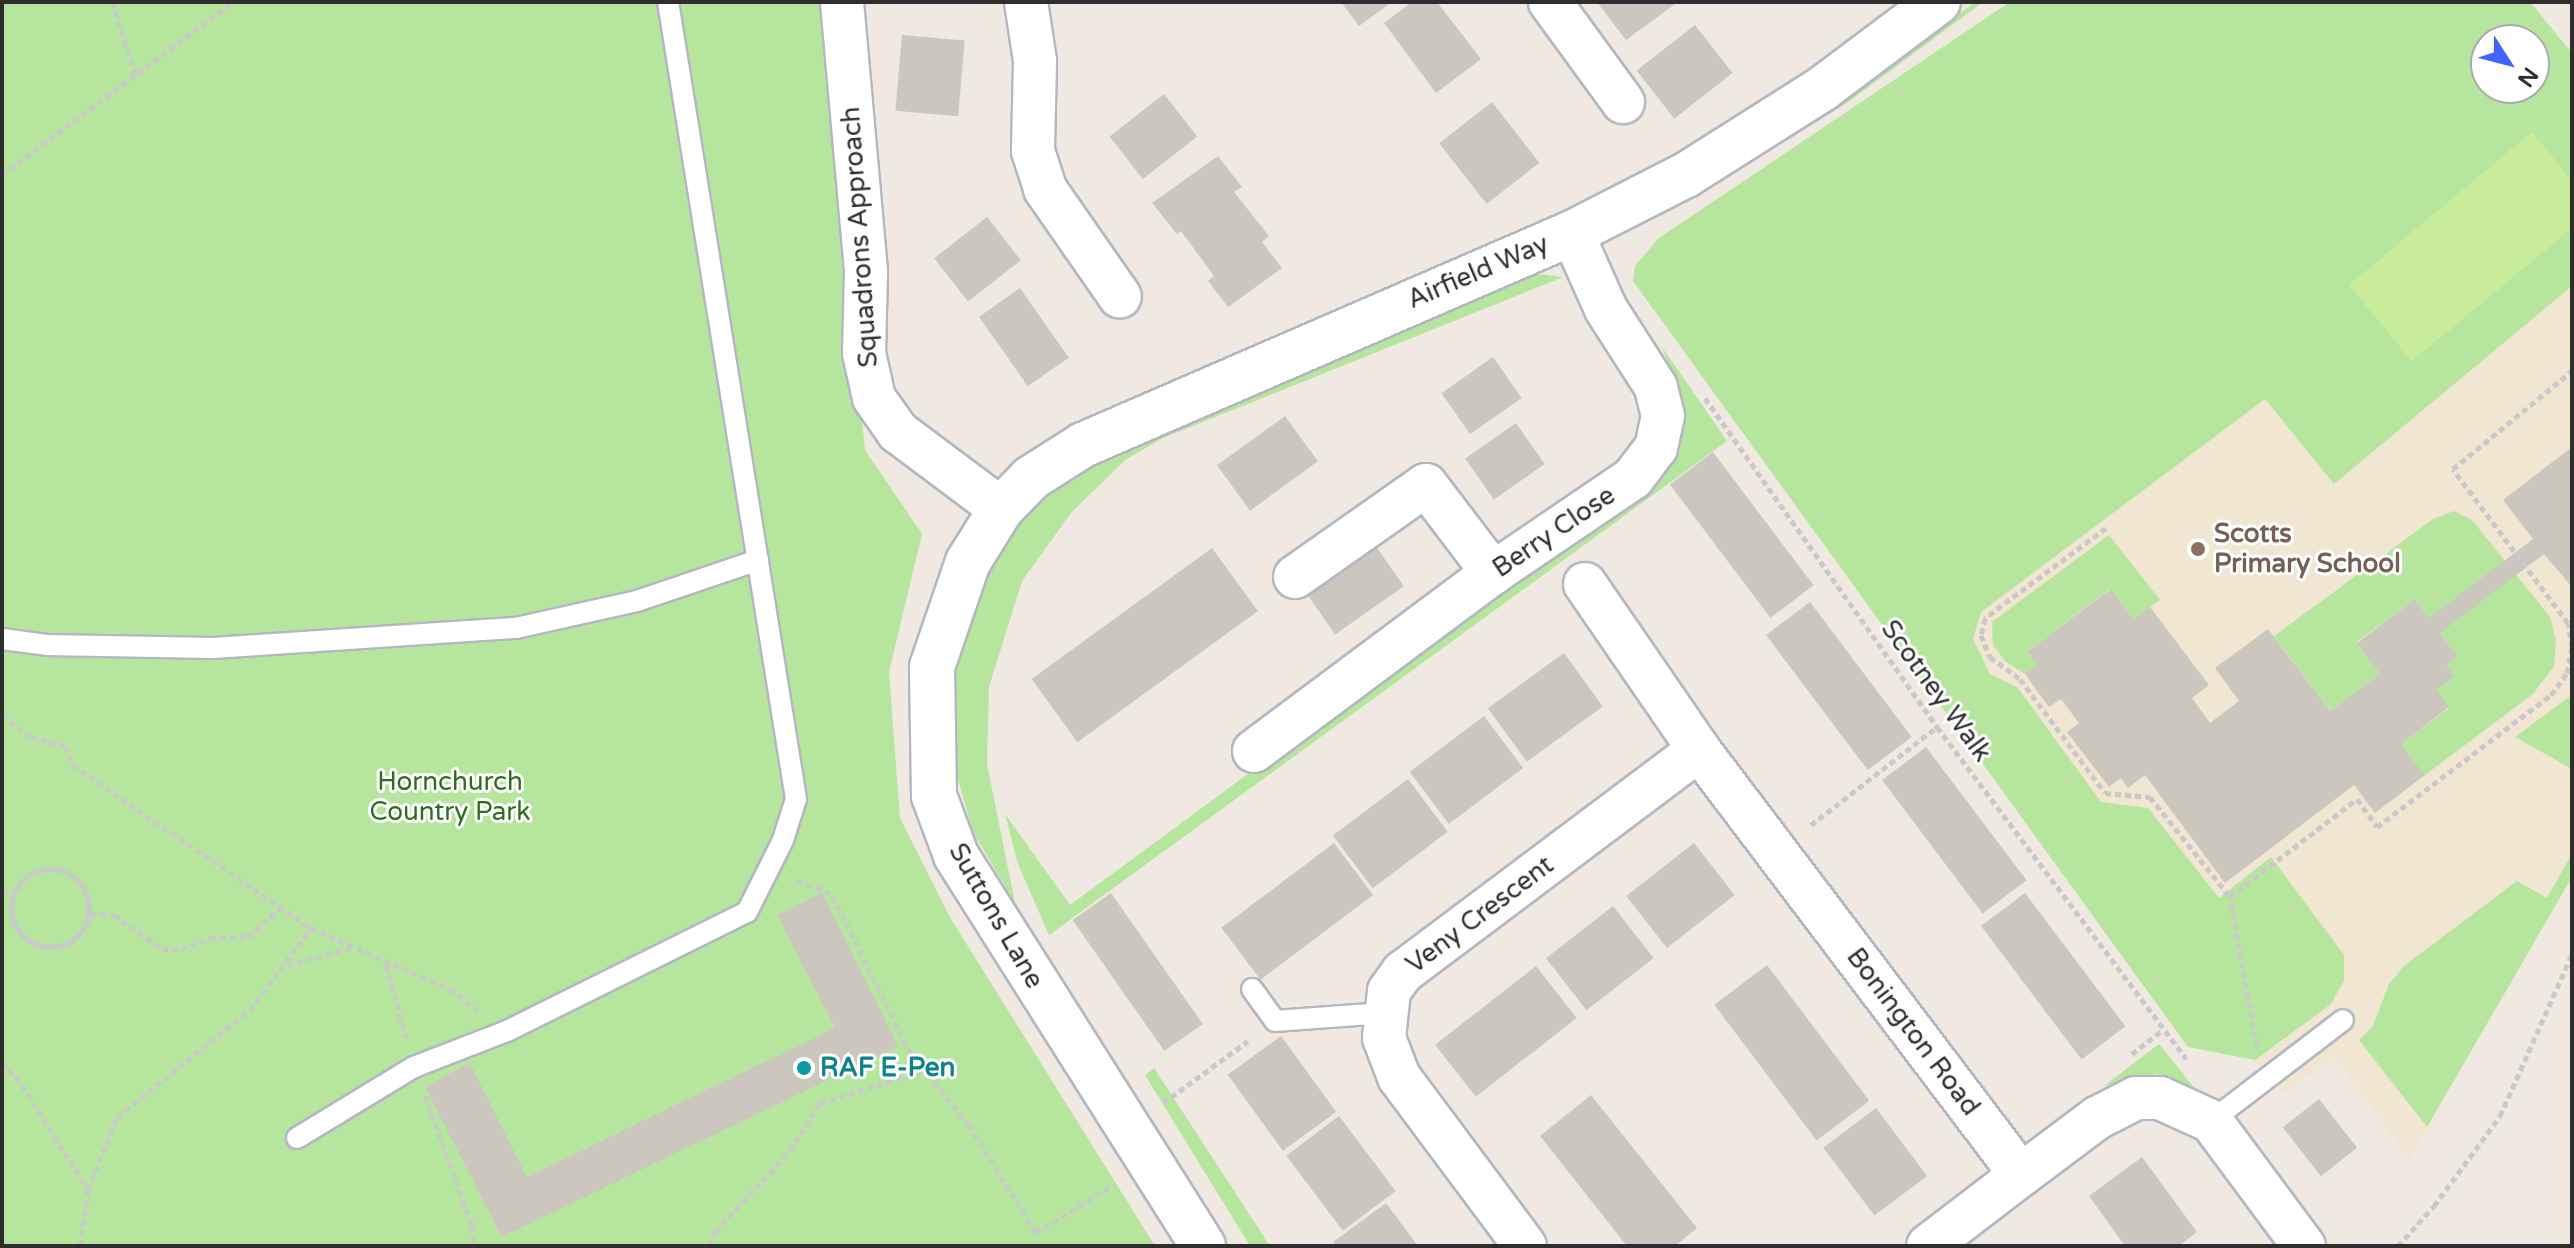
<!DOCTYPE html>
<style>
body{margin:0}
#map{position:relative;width:2574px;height:1248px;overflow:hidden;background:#efe9e1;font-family:"Varela Round",sans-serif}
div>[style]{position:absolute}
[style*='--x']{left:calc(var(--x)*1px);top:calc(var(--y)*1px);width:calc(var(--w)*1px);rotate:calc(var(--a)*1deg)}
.education>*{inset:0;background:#f0e6d1}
.green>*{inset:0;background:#b6e59e}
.pitch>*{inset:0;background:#c9ec9a}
.building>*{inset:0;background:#cbc7bf;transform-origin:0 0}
.path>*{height:5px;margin-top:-2.5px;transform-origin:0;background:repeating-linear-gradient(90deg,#c9c9c9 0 6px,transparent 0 10px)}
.path>.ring{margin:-2.5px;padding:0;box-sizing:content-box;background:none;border:5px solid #c9c9c9;border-radius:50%}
.roads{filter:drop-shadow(2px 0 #b4b7c1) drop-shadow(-2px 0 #b4b7c1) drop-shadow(0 2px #b4b7c1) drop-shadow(0 -2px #b4b7c1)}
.lane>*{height:20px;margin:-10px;padding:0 10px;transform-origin:10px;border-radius:10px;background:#fff}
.street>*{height:42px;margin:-21px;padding:0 21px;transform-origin:21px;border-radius:21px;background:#fff}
.secondary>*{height:44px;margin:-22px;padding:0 22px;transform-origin:22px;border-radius:22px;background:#fff}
.dots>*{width:22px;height:22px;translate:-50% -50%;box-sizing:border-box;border:4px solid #fff;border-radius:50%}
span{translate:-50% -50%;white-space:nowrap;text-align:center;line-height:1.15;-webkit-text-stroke:6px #fff;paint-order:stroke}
.street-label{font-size:26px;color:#2e2e2e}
.education-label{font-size:26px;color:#785e54;font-weight:700}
.left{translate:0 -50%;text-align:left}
.park-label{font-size:26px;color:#2c6e1b}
.culture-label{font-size:26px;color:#0d838f;font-weight:700}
.frame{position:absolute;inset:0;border:4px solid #2e2e2e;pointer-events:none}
.north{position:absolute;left:2470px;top:24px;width:80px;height:80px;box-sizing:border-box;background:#fff;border:2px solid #ababab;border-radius:50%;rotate:126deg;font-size:22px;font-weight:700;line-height:32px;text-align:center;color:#2e2e2e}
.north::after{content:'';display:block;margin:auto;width:28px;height:36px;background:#4264fb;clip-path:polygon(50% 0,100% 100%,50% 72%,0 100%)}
</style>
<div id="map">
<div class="education">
<i style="clip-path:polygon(evenodd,2010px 2px,2530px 2px,2572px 53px,2572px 877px,2409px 1159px,2334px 1056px,2283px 1094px,2255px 1060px,2188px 1047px,1633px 281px,1635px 266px,1659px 238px,2010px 2px,2486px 40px,2534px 40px,2534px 88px,2486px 88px,2486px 40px)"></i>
</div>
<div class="green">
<i style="clip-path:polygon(2px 2px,820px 2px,865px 450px,922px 534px,889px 672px,900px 818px,951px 919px,1155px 1246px,2px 1246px)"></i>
<i style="clip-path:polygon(1975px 2px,1983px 2px,1847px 103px,1663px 215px,1659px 209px,1844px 99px)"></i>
<i style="clip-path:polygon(evenodd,2010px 2px,2530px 2px,2572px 53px,2572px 286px,2334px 484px,2265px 399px,1981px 612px,1973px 639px,1990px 674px,2017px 687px,2101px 802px,2148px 808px,2219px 898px,2271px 857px,2344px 955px,2344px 980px,2331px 1004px,2255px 1060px,2188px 1047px,1633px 281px,1635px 266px,1659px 238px,2010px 2px,2486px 40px,2534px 40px,2534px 88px,2486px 88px,2486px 40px)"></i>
<i style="clip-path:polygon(1530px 273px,1563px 277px,1163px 438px,1125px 460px,1071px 513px,1022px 581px,989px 687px,987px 764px,1015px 903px,973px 832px,948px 744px,958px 650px,989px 565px,1013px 527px,1049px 489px,1100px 455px)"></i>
<i style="clip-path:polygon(1662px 347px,1727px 441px,1049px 935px,1018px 864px,1005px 814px,1070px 905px,1665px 467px,1683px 423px,1682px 399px)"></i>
<i style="clip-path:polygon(2454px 511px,2472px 520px,2550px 617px,2556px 641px,2554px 666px,2533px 694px,2425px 775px,2401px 744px,2449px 708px,2436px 690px,2455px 676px,2447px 665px,2458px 657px,2415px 599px,2357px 642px,2380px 674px,2330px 711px,2274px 636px,2433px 519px)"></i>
<i style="clip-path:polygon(2109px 535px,2160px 600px,2133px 619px,2110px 589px,2027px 652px,2037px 665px,2025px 674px,2005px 661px,1993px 645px,1992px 622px)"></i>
<i style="clip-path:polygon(2572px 695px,2572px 769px,2515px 737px)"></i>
<i style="clip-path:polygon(2572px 854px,2572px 877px,2427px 1127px,2359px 1040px,2373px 1026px,2389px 984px,2404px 966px,2517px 881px,2547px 898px)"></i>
<i style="clip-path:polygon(2159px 1044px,2201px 1096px,2156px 1074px,2104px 1086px)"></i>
<i style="clip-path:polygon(1154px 1068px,1270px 1246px,1250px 1246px,1145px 1075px)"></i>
</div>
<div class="pitch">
<i style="clip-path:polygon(2532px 132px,2572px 181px,2572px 228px,2412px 361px,2349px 285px)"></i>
</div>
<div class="building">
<i style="clip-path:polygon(1341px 2px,1392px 2px,1359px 26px)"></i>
<i style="clip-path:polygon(1412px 2px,1437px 2px,1481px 59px,1436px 93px,1384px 23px)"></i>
<i style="clip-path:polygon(1597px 2px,1678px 2px,1626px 40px)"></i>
<i style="left:1695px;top:25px;width:61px;height:74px;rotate:52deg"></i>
<i style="left:902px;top:35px;width:63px;height:76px;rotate:5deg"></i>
<i style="left:1164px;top:94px;width:54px;height:69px;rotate:52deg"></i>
<i style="left:1492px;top:102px;width:77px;height:67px;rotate:52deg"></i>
<i style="clip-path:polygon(1218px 156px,1242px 187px,1234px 192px,1269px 236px,1262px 242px,1282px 268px,1228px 307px,1208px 281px,1214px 276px,1181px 231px,1177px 234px,1152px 203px)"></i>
<i style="left:987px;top:217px;width:55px;height:67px;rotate:52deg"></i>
<i style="left:1020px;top:288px;width:85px;height:50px;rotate:55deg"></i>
<i style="left:1493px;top:357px;width:50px;height:63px;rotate:55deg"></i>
<i style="left:1285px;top:416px;width:56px;height:84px;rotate:54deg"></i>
<i style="left:1516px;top:423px;width:50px;height:62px;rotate:55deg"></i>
<i style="clip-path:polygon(2572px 447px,2572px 587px,2544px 554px,2440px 633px,2458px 657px,2447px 665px,2455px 676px,2436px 690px,2449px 707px,2401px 744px,2425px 775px,2375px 813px,2354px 785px,2225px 883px,2145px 775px,2128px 788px,2121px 778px,2109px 787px,2067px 732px,2079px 723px,2061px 699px,2049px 707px,2025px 674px,2037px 665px,2027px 652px,2111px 589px,2133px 619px,2150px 607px,2209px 685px,2192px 698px,2210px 723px,2239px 701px,2215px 668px,2268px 629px,2330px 711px,2380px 674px,2357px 643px,2415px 599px,2429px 618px,2533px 539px,2503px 500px)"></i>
<i style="left:1713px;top:452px;width:167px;height:54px;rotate:53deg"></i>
<i style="left:1373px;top:542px;width:54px;height:84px;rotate:55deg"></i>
<i style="left:1212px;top:548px;width:78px;height:223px;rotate:54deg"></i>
<i style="left:1810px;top:602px;width:169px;height:55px;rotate:53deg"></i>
<i style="left:1564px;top:653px;width:66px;height:94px;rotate:54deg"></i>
<i style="left:1484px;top:716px;width:65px;height:93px;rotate:53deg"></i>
<i style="left:1926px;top:747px;width:167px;height:55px;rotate:53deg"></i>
<i style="left:1408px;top:779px;width:66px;height:94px;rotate:53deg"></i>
<i style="left:1334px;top:843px;width:65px;height:141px;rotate:53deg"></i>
<i style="left:1694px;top:843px;width:66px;height:86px;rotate:52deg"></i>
<i style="clip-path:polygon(822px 893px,898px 1046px,502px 1237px,425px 1087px,470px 1063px,527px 1177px,808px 1041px,835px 1027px,777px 915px)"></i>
<i style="left:1111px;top:893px;width:160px;height:47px;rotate:55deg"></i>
<i style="left:2025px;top:893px;width:167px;height:55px;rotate:53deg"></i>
<i style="left:1613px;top:906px;width:66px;height:85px;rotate:52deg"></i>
<i style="left:1767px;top:965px;width:170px;height:66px;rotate:53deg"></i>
<i style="left:1536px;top:966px;width:66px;height:128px;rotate:52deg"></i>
<i style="left:1281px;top:1036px;width:94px;height:66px;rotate:54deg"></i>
<i style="clip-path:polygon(1591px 1095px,1697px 1228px,1675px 1246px,1627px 1246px,1540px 1136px)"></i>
<i style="left:2319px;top:1099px;width:62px;height:46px;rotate:52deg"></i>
<i style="left:1876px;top:1108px;width:85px;height:66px;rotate:53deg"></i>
<i style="left:1339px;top:1116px;width:94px;height:66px;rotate:53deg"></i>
<i style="clip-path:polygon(2142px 1157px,2197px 1232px,2179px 1246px,2125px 1246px,2089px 1196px)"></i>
<i style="clip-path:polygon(1386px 1203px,1418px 1246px,1336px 1246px,1333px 1242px)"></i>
</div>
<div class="path">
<i style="--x:112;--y:2;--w:75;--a:72.1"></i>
<i style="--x:2;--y:175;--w:289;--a:-36.8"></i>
<i style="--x:1705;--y:398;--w:403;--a:54.8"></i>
<i style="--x:1937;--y:727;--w:415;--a:53.1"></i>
<i style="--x:2106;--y:528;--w:151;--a:143.4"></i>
<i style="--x:1985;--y:618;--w:17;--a:103"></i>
<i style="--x:1981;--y:635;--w:24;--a:68"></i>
<i style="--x:1990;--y:657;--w:37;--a:36"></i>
<i style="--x:2020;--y:679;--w:142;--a:53.3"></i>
<i style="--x:2105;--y:793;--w:45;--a:5.1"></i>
<i style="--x:2150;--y:797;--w:128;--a:51.3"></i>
<i style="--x:2;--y:715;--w:36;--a:37"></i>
<i style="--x:31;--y:737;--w:35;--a:15"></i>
<i style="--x:65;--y:746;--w:20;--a:70"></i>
<i style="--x:72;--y:765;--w:289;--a:34.3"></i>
<i style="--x:311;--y:928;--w:152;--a:23.7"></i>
<i style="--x:450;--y:989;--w:34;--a:37"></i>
<i style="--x:1811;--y:825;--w:160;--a:-37.9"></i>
<i class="ring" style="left:11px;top:869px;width:73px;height:73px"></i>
<i style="--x:797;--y:881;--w:29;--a:18"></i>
<i style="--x:825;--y:890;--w:19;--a:51"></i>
<i style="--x:837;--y:905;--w:163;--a:63.7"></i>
<i style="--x:909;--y:1051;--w:95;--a:51"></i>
<i style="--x:969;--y:1125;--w:127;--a:58.2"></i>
<i style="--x:1036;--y:1233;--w:91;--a:-31.9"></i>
<i style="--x:2;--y:891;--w:10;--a:29"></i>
<i style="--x:90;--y:914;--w:24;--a:2"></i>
<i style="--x:114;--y:915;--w:59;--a:35.3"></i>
<i style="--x:162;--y:949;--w:19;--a:0"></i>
<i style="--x:181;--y:949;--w:31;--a:-21"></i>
<i style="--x:210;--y:938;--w:38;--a:-2"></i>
<i style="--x:248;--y:937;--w:44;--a:-41.3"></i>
<i style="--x:287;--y:965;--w:66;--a:-14.9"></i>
<i style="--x:386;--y:965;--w:75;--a:74.5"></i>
<i style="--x:2257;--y:1047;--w:152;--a:-100.2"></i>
<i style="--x:2230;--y:897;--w:160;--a:-37.7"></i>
<i style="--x:2357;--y:799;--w:34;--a:54"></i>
<i style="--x:2377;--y:827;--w:218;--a:-37.2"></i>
<i style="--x:2551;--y:695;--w:27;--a:-54"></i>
<i style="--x:2567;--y:673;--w:26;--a:-79"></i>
<i style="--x:2572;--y:647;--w:24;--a:-99"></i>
<i style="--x:2568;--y:623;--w:192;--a:-126.8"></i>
<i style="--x:2453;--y:469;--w:154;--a:-39.5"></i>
<i style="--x:2132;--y:1054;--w:39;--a:-38"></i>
<i style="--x:2;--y:1062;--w:30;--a:49"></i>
<i style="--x:22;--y:1085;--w:124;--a:57.8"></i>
<i style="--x:88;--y:1190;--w:57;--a:98.1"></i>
<i style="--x:425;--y:1096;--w:138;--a:70.1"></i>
<i style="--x:472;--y:1226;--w:20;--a:84"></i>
<i style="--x:1163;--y:1103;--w:105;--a:-36.1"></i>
<i style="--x:88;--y:1190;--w:79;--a:-68.3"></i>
<i style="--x:117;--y:1117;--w:171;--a:-38.8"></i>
<i style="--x:250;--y:1010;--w:102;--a:-53.4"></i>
<i style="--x:710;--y:1246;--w:15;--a:-70"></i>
<i style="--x:715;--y:1232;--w:110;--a:-47.2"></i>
<i style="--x:790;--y:1151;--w:57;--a:-58"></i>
<i style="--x:820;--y:1103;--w:110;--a:-17.4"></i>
<i style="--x:2398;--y:1246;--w:54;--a:-48"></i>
<i style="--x:2434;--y:1206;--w:112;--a:-53.7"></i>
<i style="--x:2500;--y:1116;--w:177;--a:-66"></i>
</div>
<div class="roads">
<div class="lane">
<i style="--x:2;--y:639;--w:45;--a:7.6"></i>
<i style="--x:47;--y:645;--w:166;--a:1"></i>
<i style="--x:213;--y:648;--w:304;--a:-3.8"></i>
<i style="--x:516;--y:628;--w:124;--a:-12.6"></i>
<i style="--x:637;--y:601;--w:128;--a:-18.7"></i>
<i style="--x:1252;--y:989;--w:39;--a:54"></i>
<i style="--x:1275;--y:1021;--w:109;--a:-4.2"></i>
<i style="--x:2211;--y:1121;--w:166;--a:-37.4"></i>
<i style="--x:297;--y:1138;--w:137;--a:-31.3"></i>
<i style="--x:414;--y:1067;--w:100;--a:-21.2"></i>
<i style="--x:507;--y:1031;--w:268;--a:-26.4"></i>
<i style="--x:747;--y:912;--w:80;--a:-63.4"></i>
<i style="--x:783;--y:840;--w:43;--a:-72.4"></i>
<i style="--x:796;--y:799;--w:807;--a:-99.12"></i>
</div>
<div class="street">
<i style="--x:842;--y:2;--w:271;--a:84.9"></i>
<i style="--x:866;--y:272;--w:81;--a:91.4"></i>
<i style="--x:864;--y:353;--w:46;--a:77.5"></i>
<i style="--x:874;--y:398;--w:42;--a:54.8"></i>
<i style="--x:898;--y:432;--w:129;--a:36.8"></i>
<i style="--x:1026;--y:2;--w:60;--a:81.3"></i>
<i style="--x:1035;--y:61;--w:90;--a:91.3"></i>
<i style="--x:1033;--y:151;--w:40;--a:72"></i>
<i style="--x:1045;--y:189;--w:131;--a:55.2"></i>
<i style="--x:1550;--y:2;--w:124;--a:53.9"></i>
<i style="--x:1295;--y:577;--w:160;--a:-35.1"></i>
<i style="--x:1426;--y:485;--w:111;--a:52.7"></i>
<i style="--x:1585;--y:584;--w:201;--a:55.5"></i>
<i style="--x:1699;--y:750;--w:533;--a:52.85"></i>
<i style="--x:2021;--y:1175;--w:95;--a:-36.9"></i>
<i style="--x:2097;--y:1118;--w:44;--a:-27.1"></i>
<i style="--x:2136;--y:1098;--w:24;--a:0"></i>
<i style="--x:2160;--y:1098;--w:56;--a:24.3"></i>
<i style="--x:2211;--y:1121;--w:156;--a:53.4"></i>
<i style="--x:1254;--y:751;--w:298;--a:-36.7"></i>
<i style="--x:1493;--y:573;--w:169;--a:-34.2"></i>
<i style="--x:1633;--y:478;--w:38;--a:-53"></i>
<i style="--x:1656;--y:448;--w:33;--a:-78"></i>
<i style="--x:1663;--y:416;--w:30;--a:-104"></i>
<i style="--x:1656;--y:387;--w:93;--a:-122.7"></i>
<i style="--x:1606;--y:309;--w:83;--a:-114.1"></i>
<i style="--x:1525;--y:1246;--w:211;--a:-126.7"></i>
<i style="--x:1399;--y:1077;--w:42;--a:-111"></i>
<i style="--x:1384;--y:1038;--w:47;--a:-83.9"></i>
<i style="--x:1389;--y:991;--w:24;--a:-54"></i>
<i style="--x:1403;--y:972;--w:370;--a:-36.9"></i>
<i style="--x:1928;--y:1246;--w:117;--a:-37.4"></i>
</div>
<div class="secondary">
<i style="--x:1203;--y:1246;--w:462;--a:-122.3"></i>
<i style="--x:956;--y:855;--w:63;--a:-110.4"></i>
<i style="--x:934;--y:796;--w:129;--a:-90.9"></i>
<i style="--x:932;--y:667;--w:111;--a:-71.1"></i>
<i style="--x:968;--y:562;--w:62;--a:-58.1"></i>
<i style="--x:1001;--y:509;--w:43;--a:-45.9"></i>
<i style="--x:1031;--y:478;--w:62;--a:-32.4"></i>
<i style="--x:1083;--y:445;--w:533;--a:-23.44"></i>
<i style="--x:1572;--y:233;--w:128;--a:-27"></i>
<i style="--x:1686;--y:175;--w:161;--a:-32.3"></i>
<i style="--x:1822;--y:89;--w:145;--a:-36.9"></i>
</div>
</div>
<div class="dots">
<i style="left:2198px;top:549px;background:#8d6e63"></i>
<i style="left:804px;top:1068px;background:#0f9aa8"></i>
</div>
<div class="street-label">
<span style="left:860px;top:237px;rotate:-94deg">Squadrons Approach</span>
<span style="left:1478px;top:272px;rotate:-23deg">Airfield Way</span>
<span style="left:1554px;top:532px;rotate:-34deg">Berry Close</span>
<span style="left:1936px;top:691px;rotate:54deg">Scotney Walk</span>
<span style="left:1480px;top:915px;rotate:-37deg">Veny Crescent</span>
<span style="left:996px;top:916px;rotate:60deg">Suttons Lane</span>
<span style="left:1913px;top:1032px;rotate:53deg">Bonington Road</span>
</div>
<div class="education-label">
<span class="left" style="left:2214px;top:549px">Scotts<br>Primary School</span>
</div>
<div class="park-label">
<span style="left:450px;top:797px">Hornchurch<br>Country Park</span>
</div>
<div class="culture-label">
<span class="left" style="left:820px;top:1068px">RAF E-Pen</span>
</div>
<div class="frame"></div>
<div class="north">N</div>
</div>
